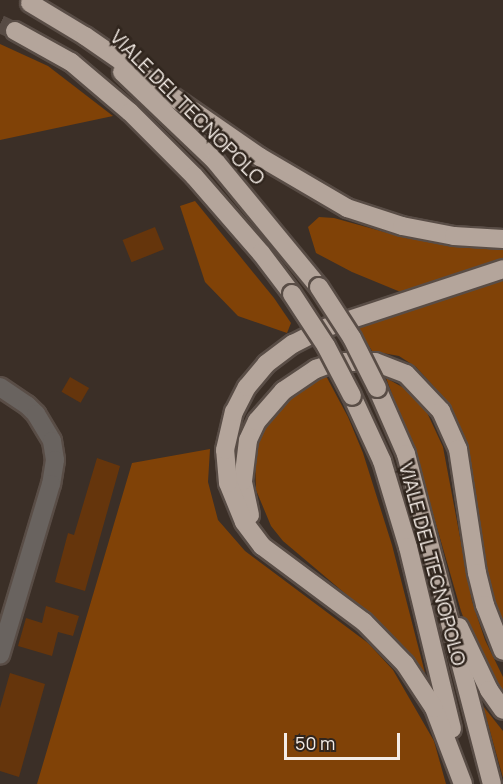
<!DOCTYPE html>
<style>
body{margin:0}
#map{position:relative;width:503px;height:784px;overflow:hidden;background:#3b2f27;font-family:Manrope,sans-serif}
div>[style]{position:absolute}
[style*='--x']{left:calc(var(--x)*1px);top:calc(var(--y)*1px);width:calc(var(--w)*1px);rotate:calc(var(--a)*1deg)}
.green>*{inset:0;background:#804207}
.building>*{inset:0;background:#65350c;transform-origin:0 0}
.highway-tunnel>*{height:18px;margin-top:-9px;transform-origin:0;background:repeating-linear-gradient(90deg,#574b44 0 18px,transparent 0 27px)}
.roads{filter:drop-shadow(2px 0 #594d46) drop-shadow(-2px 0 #594d46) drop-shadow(0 2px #594d46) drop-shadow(0 -2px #594d46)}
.minor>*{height:18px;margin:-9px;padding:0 9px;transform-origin:9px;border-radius:9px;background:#69635f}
.highway>*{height:18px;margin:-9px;padding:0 9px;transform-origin:9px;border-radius:9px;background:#b4a59b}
.bridges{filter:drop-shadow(2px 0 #594d46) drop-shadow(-2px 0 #594d46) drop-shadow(0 2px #594d46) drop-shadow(0 -2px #594d46)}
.highway-bridge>*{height:18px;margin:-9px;padding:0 9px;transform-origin:9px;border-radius:9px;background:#b4a59b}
span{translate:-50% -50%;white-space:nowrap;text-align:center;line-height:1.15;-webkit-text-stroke:5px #30251d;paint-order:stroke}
.street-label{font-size:20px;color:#f4ece6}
.scale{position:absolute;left:284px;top:733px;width:116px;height:27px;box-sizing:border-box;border:3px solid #f4ece6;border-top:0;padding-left:8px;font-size:18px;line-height:21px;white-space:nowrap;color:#f4ece6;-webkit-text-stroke:4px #30251d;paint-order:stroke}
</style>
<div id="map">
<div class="green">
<i style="clip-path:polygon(0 44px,48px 66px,113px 116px,0 140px)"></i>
<i style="clip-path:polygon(195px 201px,274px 298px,291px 323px,287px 333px,238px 316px,205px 282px,180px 206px)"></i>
<i style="clip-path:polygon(319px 217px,334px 218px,406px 238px,457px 246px,503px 246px,503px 263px,403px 293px,352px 272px,316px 253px,308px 227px)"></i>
<i style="clip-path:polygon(503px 277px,503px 631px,493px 606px,467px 456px,456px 418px,445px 399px,416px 367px,399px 356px,372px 351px,357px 326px)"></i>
<i style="clip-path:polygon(325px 374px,348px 417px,363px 453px,392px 545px,425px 673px,380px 623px,283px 541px,271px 526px,256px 490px,255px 457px,260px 435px,270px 416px,295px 390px)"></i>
<i style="clip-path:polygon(386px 378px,413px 393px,424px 406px,443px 447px,472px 601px,485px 640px,503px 677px,503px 699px,476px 651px,461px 611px,421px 472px)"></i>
<i style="clip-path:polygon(210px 449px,208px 482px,218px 520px,245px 551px,368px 643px,393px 670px,434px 741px,446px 784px,37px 784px,132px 463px)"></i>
<i style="clip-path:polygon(483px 706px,503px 731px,503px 778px)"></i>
</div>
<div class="building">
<i style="left:155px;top:227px;width:24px;height:35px;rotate:68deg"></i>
<i style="left:70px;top:377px;width:22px;height:17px;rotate:30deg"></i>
<i style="clip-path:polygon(97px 458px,120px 466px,85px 591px,55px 582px,68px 533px,74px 535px)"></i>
<i style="clip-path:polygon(46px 606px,79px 616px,73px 636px,58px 632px,52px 656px,18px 646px,26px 618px,42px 623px)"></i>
<i style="clip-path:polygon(10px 673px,45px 684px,19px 777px,0 771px,0 708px)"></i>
</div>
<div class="highway-tunnel">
<i style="--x:0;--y:24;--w:17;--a:25"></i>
</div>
<div class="roads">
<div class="minor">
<i style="--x:0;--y:387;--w:32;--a:34"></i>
<i style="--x:27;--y:405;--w:13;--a:45"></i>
<i style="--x:36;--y:414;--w:31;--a:59"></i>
<i style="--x:52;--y:441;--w:19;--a:81"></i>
<i style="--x:55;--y:460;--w:24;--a:99"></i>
<i style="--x:51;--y:484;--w:178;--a:106.6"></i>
</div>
<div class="highway">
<i style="--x:30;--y:3;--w:64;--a:31"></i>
<i style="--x:85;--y:36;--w:213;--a:34.7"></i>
<i style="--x:260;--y:157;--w:101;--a:30.4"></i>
<i style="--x:347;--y:208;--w:58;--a:18.1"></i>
<i style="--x:402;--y:226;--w:53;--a:10.9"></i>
<i style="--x:454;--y:236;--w:49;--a:3.5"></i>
<i style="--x:15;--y:31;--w:64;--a:29"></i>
<i style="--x:71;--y:62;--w:77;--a:40.3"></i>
<i style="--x:130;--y:112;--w:91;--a:45"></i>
<i style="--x:194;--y:176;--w:102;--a:49"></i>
<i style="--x:261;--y:253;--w:51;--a:52.9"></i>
<i style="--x:122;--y:72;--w:129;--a:43.7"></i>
<i style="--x:215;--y:161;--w:163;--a:50.5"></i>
<i style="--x:377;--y:388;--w:72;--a:66.3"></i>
<i style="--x:406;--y:454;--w:341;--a:75.4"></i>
<i style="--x:352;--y:396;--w:72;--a:65.2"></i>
<i style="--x:382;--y:461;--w:90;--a:73.2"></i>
<i style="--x:408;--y:547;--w:187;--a:76.4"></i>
<i style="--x:250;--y:515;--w:35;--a:-102"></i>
<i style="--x:243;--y:481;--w:41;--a:-83"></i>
<i style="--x:248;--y:440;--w:21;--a:-65"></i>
<i style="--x:257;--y:421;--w:40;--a:-49"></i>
<i style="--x:283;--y:391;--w:40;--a:-34"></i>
<i style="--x:316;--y:369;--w:20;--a:-20"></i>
<i style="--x:335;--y:362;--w:40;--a:0"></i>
<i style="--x:375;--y:362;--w:33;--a:21"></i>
<i style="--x:406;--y:374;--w:51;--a:46.6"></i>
<i style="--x:441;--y:411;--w:42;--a:65.9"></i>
<i style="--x:458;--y:449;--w:125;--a:81.3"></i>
<i style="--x:477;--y:573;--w:33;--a:76"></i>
<i style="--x:485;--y:605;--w:49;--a:68.6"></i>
<i style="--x:459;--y:627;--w:70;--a:64.5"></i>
<i style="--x:489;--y:690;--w:24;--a:55"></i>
<i style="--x:463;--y:784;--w:81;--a:-110.9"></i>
<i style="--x:434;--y:708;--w:53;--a:-123.4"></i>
<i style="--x:405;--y:664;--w:59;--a:-134.3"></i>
<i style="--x:364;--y:622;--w:127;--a:-143.3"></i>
<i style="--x:262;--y:546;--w:30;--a:-127"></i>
<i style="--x:244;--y:522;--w:42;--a:-112.3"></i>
<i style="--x:228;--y:483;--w:33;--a:-95"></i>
<i style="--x:225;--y:450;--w:39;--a:-77"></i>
<i style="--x:234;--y:412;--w:28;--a:-63"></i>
<i style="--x:247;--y:387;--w:30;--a:-50"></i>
<i style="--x:266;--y:364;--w:34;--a:-37"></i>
<i style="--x:293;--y:344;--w:33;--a:-27"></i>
<i style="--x:322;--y:329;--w:191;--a:-18.3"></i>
</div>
</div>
<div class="bridges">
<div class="highway-bridge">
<i style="--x:319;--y:287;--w:61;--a:57.1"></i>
<i style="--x:352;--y:338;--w:56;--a:63.4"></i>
<i style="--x:292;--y:294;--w:62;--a:56.8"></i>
<i style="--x:326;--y:346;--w:56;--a:62.5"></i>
</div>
</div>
<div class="street-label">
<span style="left:188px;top:107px;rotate:45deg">VIALE DEL TECNOPOLO</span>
<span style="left:433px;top:564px;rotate:75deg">VIALE DEL TECNOPOLO</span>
</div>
<div class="scale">50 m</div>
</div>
